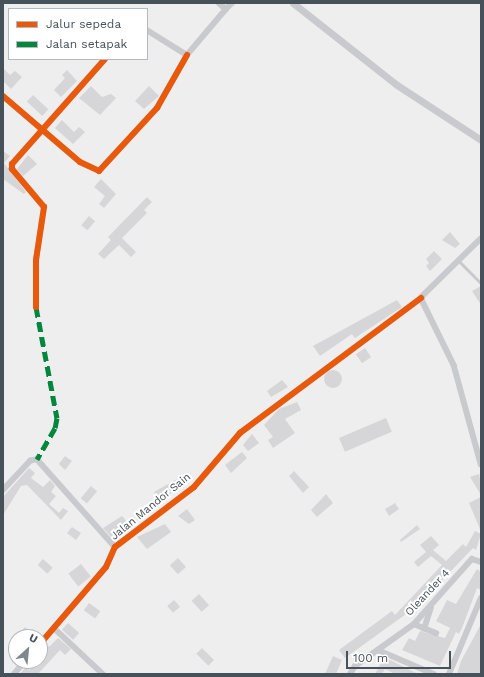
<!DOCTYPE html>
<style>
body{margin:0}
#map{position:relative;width:484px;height:677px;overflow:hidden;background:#efeeee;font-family:"Work Sans",sans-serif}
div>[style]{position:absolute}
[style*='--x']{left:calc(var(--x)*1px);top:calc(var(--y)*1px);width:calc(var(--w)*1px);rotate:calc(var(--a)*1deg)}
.building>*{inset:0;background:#d6d6d8;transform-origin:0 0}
.round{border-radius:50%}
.service>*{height:2.5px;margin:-1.25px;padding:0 1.25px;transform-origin:1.25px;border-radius:1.25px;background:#c8cacd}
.minor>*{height:5.5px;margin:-2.75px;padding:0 2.75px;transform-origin:2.75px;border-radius:2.75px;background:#c8cacd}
.tertiary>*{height:7px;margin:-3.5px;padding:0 3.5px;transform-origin:3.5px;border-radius:3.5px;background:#c8cacd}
.quiet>*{height:5px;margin-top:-2.5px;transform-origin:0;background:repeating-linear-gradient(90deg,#00873e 0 10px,transparent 0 15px)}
.cycleway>*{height:6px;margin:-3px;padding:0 3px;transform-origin:3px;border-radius:3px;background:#e8590c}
span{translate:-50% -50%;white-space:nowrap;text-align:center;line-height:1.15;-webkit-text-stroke:4px #fff;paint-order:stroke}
.street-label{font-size:11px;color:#465159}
.frame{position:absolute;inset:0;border:4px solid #465159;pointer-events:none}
.legend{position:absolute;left:8px;top:8px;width:140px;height:52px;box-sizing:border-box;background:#fff;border:1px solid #b5b9bd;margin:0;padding:5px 7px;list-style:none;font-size:12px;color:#465159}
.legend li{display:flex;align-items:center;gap:8px;height:20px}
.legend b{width:20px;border:1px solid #b5b9bd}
.north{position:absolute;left:8px;top:629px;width:40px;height:40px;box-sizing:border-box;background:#fff;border:1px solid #b5b9bd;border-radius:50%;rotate:27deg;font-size:11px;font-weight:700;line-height:16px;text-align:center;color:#465159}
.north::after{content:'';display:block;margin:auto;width:14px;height:18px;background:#81888d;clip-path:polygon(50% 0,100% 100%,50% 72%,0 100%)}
.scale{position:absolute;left:346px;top:651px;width:105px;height:18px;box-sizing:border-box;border:2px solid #465159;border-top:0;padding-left:5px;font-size:12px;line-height:14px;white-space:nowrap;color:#465159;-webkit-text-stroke:3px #fff;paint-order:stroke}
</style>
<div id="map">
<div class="building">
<i style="clip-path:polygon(3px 68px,10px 75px,15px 71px,22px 77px,11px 89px,3px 81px)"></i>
<i style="clip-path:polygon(67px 70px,77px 81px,61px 97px,54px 90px,65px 78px,62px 75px)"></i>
<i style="clip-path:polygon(91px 86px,102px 97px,111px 94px,116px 98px,100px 115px,79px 98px)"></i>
<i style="clip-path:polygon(149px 86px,159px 96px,144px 109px,135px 101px)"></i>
<i style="left:33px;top:95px;width:21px;height:9px;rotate:43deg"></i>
<i style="clip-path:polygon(62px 120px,74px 132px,79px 127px,85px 132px,73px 144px,55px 128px)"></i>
<i style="clip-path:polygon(3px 151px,10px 156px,4px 163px,26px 192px,24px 194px,3px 179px)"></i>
<i style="clip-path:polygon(28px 155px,37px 164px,23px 176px,17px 169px)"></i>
<i style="clip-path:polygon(101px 179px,116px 194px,104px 208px,99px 204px,105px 196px,94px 187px)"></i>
<i style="clip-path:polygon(147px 197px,152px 202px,144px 210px,147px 213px,122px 238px,136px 252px,131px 257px,119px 245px,104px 259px,98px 254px,111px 240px,108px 237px)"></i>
<i style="left:89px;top:216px;width:8px;height:12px;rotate:40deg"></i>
<i style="clip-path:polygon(450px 232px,460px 244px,455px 248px,442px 240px)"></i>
<i style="clip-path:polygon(434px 251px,442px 259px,430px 271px,426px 266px,429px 263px,426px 259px)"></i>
<i style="clip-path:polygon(481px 286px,481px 305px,472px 291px)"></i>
<i style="clip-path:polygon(397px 300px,402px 307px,355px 338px,352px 334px,320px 356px,313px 346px)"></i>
<i style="left:365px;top:348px;width:11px;height:11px;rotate:56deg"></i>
<i class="round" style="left:324px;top:370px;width:18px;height:18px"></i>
<i style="clip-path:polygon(282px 380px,288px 387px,271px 397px,267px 391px)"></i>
<i style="clip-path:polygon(297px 402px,301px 410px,285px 419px,295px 433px,273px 448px,268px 440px,273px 437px,264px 425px,279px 409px)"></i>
<i style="left:386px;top:418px;width:15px;height:51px;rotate:67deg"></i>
<i style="clip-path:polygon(252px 434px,259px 443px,248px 451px,243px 445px)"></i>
<i style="clip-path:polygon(242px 452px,247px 458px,231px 473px,225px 465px)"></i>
<i style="clip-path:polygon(65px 456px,72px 461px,65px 470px,59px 464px)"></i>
<i style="clip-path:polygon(29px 468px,35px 473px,31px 478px,43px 487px,50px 480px,55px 486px,51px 492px,56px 496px,49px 504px,59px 513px,63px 508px,68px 511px,61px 520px,27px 485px,21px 486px,3px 515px,3px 497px)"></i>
<i style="clip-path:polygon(294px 471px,309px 487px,303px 493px,289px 476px)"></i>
<i style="clip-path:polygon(479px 474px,481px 483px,481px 495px,470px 477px)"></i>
<i style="clip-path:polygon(179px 478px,184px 485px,180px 489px,159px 499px,154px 492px)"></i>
<i style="left:91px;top:486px;width:8px;height:16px;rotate:40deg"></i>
<i style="clip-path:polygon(326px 494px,333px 503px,317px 517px,311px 510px)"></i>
<i style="clip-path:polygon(481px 497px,481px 529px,480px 529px,469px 503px)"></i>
<i style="clip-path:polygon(395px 503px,399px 509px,389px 516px,385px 509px)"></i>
<i style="clip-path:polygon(187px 509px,195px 520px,189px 524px,178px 516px)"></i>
<i style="clip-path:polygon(122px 516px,129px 524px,111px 537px,103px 528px)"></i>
<i style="clip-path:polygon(165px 524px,171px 532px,147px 549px,137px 537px)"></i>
<i style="clip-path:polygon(417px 525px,420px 529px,401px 542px,400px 540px)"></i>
<i style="clip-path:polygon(72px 527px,81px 533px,76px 540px,67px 533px)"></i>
<i style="clip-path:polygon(475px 531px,481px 534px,476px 550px,473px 548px,408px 616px,406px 614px,345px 658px,339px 650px,392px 611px,395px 615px,442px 565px,431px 556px,418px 567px,414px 562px,426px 552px,420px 545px,431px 536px,439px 545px,433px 550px,446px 561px,463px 544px,466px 547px)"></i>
<i style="left:178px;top:558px;width:12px;height:11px;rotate:48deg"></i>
<i style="left:43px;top:559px;width:13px;height:8px;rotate:42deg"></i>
<i style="left:81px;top:564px;width:16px;height:16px;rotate:52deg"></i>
<i style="clip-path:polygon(477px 569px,481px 572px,481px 590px,477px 588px,462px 628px,459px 634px,456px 632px,440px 666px,402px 650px,409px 638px,415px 641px,420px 631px,445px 638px,450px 628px,436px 621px,441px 612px,447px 600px,456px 604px)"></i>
<i style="left:199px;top:594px;width:15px;height:10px;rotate:48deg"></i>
<i style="left:174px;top:600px;width:9px;height:9px;rotate:49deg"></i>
<i style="left:89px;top:603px;width:14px;height:9px;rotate:36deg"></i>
<i style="left:68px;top:623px;width:15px;height:9px;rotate:42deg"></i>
<i style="clip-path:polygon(481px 624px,481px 674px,457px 674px,461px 661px)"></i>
<i style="clip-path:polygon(25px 627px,36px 637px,24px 637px,20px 633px)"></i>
<i style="clip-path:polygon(58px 638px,71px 649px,65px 655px,60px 650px,38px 674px,20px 674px,26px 667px,29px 670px,40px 661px,40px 648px,50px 646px)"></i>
<i style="left:202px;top:648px;width:17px;height:8px;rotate:45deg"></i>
<i style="clip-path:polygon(333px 656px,342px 660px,336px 674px,325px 674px)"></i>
<i style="clip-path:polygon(384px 657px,418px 674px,395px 674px,385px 669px,382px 674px,375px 674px)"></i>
</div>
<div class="service">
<i style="--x:459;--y:261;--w:31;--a:45"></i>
</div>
<div class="minor">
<i style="--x:219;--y:3;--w:9;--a:41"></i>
<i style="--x:226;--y:9;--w:8;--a:-45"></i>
<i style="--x:147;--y:30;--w:47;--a:32"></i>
<i style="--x:187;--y:55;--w:60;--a:-49.7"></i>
<i style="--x:3;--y:96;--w:101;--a:40.6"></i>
<i style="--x:80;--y:162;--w:21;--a:25"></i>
<i style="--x:99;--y:171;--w:86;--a:-47.4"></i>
<i style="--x:157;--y:108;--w:61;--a:-60.5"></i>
<i style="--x:481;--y:239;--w:84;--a:135.5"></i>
<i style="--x:421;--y:298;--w:75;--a:63.8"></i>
<i style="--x:454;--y:365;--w:103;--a:74.7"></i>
<i style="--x:36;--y:307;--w:47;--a:-90"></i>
<i style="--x:36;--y:260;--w:54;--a:-81.4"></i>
<i style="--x:44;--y:207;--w:50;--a:-130.1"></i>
<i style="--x:12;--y:169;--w:5;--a:-90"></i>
<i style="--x:12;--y:164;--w:140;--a:-48.5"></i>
<i style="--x:3;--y:490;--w:40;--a:-47"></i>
<i style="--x:30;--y:461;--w:7;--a:-16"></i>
<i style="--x:37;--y:459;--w:118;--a:48.4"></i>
<i style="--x:414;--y:624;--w:24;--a:22"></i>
<i style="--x:54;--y:628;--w:67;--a:43.2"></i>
<i style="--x:424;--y:629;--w:22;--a:-72"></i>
<i style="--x:40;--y:644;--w:101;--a:-49.4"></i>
<i style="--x:106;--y:567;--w:22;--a:-66"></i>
<i style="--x:115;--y:547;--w:99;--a:-37.2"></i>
<i style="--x:194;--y:487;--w:71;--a:-49.6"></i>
<i style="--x:240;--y:433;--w:226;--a:-36.7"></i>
<i style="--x:378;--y:650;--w:61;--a:23.2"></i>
<i style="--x:14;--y:674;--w:17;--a:-50"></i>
<i style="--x:350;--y:674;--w:9;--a:-58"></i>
<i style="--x:355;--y:666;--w:72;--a:-35.4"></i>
<i style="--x:414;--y:624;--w:87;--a:-48.3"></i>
<i style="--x:472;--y:559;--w:9;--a:18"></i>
<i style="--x:449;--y:674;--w:82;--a:-67.2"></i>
</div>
<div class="tertiary">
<i style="--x:293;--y:3;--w:132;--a:38.3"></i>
<i style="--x:397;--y:85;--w:100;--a:33.2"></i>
</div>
<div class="quiet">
<i style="--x:36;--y:307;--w:113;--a:79.3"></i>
<i style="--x:57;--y:418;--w:10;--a:101"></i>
<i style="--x:55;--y:428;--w:36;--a:120"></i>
</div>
<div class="cycleway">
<i style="--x:3;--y:96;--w:101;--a:40.6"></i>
<i style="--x:80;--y:162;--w:21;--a:25"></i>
<i style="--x:99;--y:171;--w:86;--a:-47.4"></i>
<i style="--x:157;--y:108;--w:61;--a:-60.5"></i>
<i style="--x:36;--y:307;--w:47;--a:-90"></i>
<i style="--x:36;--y:260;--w:54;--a:-81.4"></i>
<i style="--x:44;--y:207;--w:50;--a:-130.1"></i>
<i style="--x:12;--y:169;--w:5;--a:-90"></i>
<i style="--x:12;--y:164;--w:140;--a:-48.5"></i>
<i style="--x:40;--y:644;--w:101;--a:-49.4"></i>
<i style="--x:106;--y:567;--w:22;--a:-66"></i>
<i style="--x:115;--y:547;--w:99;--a:-37.2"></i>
<i style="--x:194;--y:487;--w:71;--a:-49.6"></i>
<i style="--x:240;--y:433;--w:226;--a:-36.7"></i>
</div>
<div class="street-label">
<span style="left:151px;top:507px;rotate:-39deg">Jalan Mandor Sain</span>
<span style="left:428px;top:593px;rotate:-47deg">Oleander 4</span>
</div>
<div class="frame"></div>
<ul class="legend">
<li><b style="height:5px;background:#e8590c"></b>Jalur sepeda</li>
<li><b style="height:5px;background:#00873e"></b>Jalan setapak</li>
</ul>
<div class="north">U</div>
<div class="scale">100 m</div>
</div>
